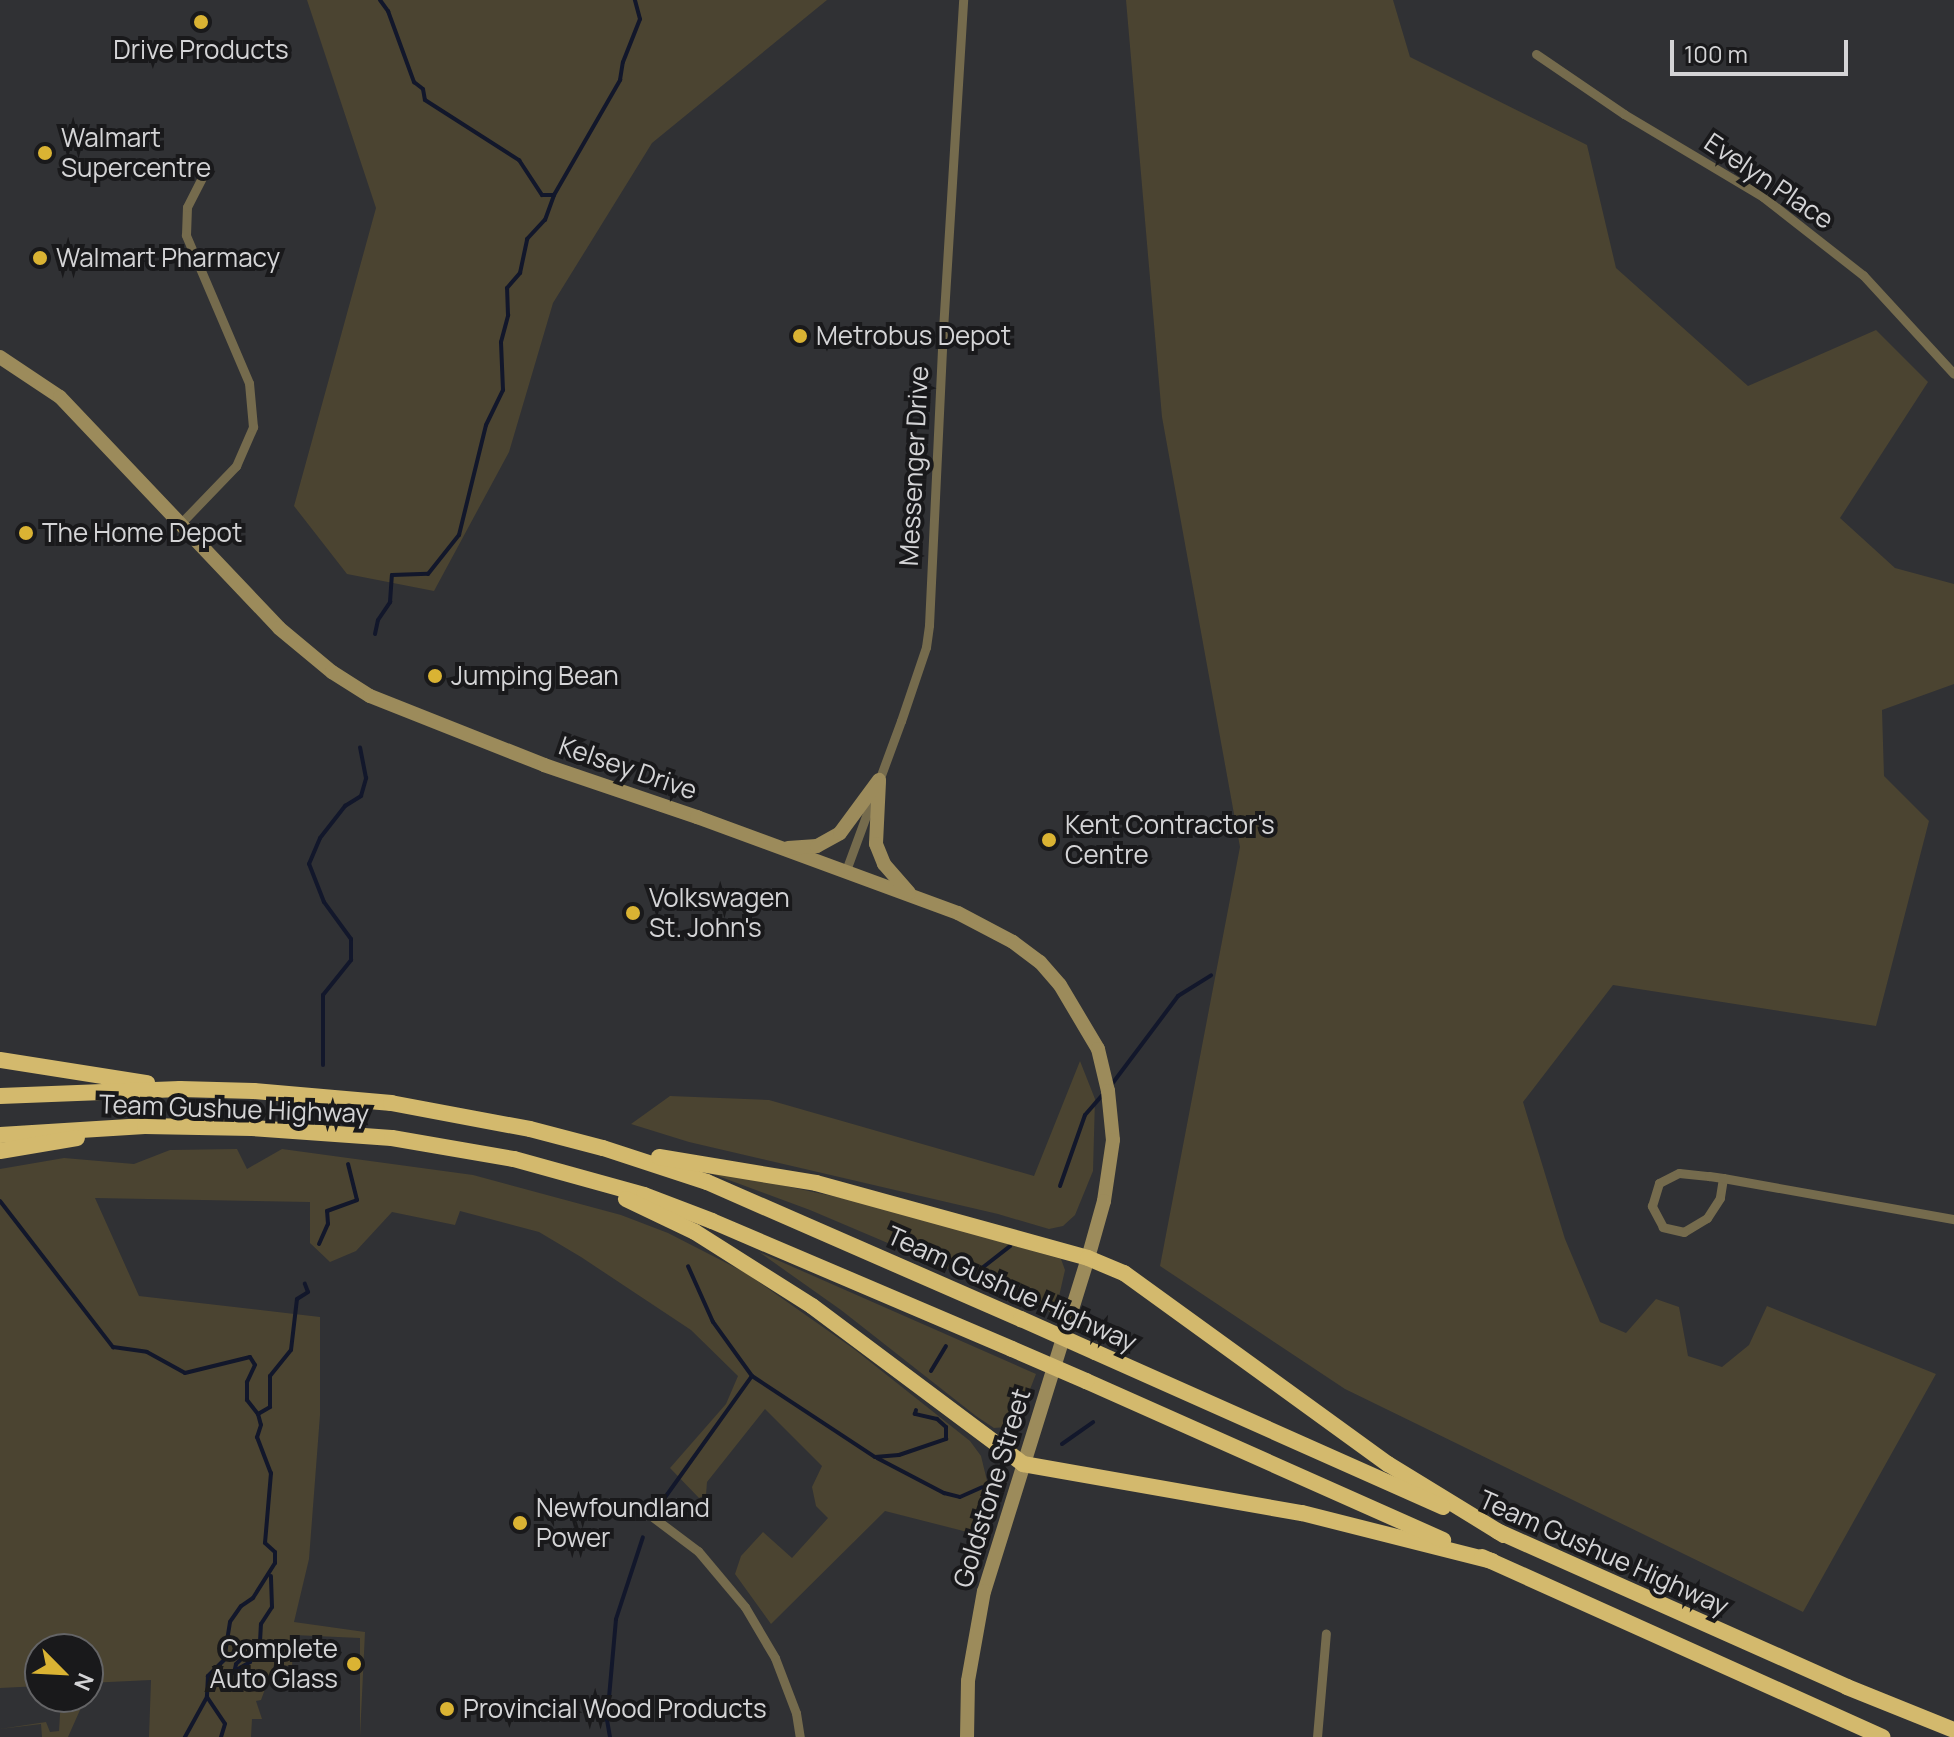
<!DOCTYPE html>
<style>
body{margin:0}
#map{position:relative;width:1954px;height:1737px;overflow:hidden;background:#303134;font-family:Manrope,sans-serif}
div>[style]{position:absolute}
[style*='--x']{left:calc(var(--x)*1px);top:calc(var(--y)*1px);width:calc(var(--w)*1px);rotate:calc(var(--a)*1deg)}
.green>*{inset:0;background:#4b4431}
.stream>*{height:4px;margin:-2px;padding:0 2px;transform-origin:2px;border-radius:2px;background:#12172b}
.street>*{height:9px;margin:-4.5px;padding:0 4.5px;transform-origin:4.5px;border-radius:4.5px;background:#756b4d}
.secondary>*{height:14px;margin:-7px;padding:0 7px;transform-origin:7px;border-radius:7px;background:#9c8b5b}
.highway>*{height:16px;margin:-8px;padding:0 8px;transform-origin:8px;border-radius:8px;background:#d3b96d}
.highway-bridge>*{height:16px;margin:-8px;padding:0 8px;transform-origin:8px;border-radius:8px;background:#d3b96d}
.dots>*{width:22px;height:22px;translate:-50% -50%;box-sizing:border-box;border:4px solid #19191b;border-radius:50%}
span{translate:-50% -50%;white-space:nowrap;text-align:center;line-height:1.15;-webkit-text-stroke:8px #19191b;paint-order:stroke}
.poi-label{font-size:26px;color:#d4d4d6}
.left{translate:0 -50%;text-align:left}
.right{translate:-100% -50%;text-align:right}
.street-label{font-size:26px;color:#d4d4d6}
.north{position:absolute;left:24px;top:1633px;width:80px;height:80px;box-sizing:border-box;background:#19191b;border:2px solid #646466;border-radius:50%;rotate:114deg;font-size:22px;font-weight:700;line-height:32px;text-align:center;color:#d4d4d6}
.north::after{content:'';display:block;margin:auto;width:28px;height:36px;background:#dab333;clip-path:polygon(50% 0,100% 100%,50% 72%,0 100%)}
.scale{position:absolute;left:1670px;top:40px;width:178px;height:36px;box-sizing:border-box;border:4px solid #d4d4d6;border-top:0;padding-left:10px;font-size:24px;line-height:28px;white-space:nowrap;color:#d4d4d6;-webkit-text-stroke:6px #19191b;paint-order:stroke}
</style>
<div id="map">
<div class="green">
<i style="clip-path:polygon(307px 0,827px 0,652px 143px,553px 303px,509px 452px,434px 591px,347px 574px,294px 506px,376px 208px)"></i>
<i style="clip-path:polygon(1126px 0,1393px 0,1410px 57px,1587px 145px,1616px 268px,1748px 386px,1876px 330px,1928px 382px,1840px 518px,1895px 568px,1954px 584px,1954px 684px,1882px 710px,1884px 776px,1929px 821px,1876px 1026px,1613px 985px,1523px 1102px,1565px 1239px,1600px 1322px,1626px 1333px,1656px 1299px,1679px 1307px,1688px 1356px,1722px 1367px,1749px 1345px,1767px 1306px,1936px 1374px,1803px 1612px,1345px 1389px,1160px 1266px,1240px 847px,1162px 417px)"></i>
<i style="clip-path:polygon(1080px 1061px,1095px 1099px,1093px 1171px,1075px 1215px,1063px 1226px,1049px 1229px,998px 1214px,689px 1142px,631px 1124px,670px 1096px,769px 1100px,1034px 1176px)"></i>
<i style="clip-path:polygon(237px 1149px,247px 1169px,282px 1149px,473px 1175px,621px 1215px,668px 1233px,746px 1273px,854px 1349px,970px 1441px,981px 1456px,989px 1489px,987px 1537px,885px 1511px,771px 1624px,735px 1574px,741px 1556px,763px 1532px,792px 1558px,828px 1518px,816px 1506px,812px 1487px,822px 1466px,765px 1409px,707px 1482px,706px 1495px,699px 1498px,670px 1468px,726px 1404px,738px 1376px,691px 1330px,581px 1257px,539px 1232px,460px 1211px,455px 1225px,392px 1212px,356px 1251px,330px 1262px,310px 1243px,310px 1202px,95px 1198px,139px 1296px,320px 1317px,320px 1415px,309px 1559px,294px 1622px,365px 1632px,360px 1737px,360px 1638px,294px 1635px,292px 1666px,274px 1665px,261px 1700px,256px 1701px,262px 1719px,252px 1719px,251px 1737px,149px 1737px,151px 1680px,88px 1683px,88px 1649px,40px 1649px,40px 1686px,0 1688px,0 1169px,64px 1158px,134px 1164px,170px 1150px)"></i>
<i style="clip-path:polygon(691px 1166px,865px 1203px,1061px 1259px,1065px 1270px,1055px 1314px,810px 1210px)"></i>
<i style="clip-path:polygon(759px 1252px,1036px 1374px,1018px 1420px,1007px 1427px,994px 1428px,976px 1416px,841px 1310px)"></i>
<i style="clip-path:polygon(61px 1697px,84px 1701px,68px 1737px,42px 1737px,41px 1724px,0 1729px,46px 1722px,50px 1732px,59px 1731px)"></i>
</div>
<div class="stream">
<i style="--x:380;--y:0;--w:14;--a:54"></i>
<i style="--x:388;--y:11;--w:76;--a:69.9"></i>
<i style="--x:414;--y:82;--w:11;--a:38"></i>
<i style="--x:423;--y:89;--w:11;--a:80"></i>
<i style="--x:425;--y:100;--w:112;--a:32.6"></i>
<i style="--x:519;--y:160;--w:42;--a:56.7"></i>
<i style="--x:542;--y:195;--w:12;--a:0"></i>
<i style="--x:375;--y:634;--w:14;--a:-78"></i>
<i style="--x:378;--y:620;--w:22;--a:-56"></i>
<i style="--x:390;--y:602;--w:27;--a:-86"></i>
<i style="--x:392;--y:575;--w:36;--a:-2"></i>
<i style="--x:428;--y:574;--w:50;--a:-51.5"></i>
<i style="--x:459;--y:535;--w:113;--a:-76.2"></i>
<i style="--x:486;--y:425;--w:39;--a:-64"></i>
<i style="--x:503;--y:390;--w:48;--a:-92.4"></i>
<i style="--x:501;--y:342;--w:28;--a:-75"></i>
<i style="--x:508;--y:315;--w:27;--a:-92"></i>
<i style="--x:507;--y:288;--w:20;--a:-49"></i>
<i style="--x:520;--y:273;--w:35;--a:-78"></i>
<i style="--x:527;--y:239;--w:26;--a:-47"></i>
<i style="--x:545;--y:220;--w:27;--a:-70"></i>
<i style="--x:554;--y:195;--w:133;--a:-60.1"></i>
<i style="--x:620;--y:80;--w:18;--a:-81"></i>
<i style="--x:623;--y:62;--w:46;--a:-68.4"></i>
<i style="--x:640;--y:19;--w:20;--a:-105"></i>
<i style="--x:323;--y:1065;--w:70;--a:-90"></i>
<i style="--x:323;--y:995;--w:45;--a:-51.3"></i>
<i style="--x:351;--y:960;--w:21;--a:-90"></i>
<i style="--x:351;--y:939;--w:46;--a:-126.1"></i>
<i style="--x:324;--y:902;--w:41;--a:-111.5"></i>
<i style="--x:309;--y:864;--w:28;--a:-67"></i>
<i style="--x:320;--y:838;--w:41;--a:-52"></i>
<i style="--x:345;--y:806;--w:19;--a:-32"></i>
<i style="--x:361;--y:796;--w:19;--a:-74"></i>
<i style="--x:366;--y:778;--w:31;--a:-101"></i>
<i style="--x:1112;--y:1084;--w:110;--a:-53.1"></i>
<i style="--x:1178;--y:996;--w:39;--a:-32"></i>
<i style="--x:1060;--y:1186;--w:75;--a:-70.6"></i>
<i style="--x:1085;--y:1115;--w:29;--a:-49"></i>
<i style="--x:0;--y:1201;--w:185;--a:52.3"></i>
<i style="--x:113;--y:1347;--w:34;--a:8"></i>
<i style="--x:147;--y:1352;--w:43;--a:28.9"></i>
<i style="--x:185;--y:1373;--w:67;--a:-13.8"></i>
<i style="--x:250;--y:1357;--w:9;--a:58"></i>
<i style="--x:255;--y:1365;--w:19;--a:115"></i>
<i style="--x:247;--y:1382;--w:18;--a:90"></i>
<i style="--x:247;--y:1400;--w:18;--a:52"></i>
<i style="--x:258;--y:1414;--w:11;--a:75"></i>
<i style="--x:261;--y:1425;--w:13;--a:108"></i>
<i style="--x:257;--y:1437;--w:39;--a:69"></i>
<i style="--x:271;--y:1473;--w:70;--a:94.9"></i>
<i style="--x:265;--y:1543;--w:13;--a:42"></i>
<i style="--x:275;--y:1552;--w:11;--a:90"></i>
<i style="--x:275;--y:1563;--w:41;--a:122.2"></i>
<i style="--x:253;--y:1598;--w:14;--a:146"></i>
<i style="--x:241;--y:1606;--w:19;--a:125"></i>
<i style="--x:230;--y:1622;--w:38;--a:99"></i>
<i style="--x:224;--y:1660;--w:23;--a:135"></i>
<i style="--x:208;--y:1676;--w:21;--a:93"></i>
<i style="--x:207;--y:1697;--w:46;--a:118.8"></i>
<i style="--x:319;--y:1244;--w:22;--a:-66"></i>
<i style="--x:328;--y:1224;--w:13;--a:-94"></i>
<i style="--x:327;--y:1211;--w:32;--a:-20"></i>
<i style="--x:357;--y:1200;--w:37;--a:-104"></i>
<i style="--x:982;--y:1268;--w:36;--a:-38"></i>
<i style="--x:931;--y:1371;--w:29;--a:-59"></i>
<i style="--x:752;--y:1376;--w:147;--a:33.4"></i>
<i style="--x:875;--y:1457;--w:24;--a:-5"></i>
<i style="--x:899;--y:1455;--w:50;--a:-18.8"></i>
<i style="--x:946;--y:1439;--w:12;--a:-90"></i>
<i style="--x:946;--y:1427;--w:12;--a:-138"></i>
<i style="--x:937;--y:1419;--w:23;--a:-167"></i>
<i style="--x:915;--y:1414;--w:4;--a:-76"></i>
<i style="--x:258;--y:1414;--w:14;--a:-30"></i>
<i style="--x:270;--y:1407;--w:31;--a:-90"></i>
<i style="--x:270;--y:1376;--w:33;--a:-51"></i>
<i style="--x:291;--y:1350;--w:51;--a:-83.3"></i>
<i style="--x:297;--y:1299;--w:13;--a:-32"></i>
<i style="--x:308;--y:1292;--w:9;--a:-111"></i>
<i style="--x:1062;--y:1444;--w:38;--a:-35"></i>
<i style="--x:877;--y:1458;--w:76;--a:27.6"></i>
<i style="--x:944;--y:1493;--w:16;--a:14"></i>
<i style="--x:960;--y:1497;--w:24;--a:-24"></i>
<i style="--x:661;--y:1503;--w:156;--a:-54.4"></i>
<i style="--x:752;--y:1376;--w:67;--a:-125.8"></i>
<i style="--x:713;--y:1322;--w:61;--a:-114.1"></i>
<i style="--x:238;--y:1669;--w:14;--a:-30"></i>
<i style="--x:250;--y:1662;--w:14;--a:-69"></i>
<i style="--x:214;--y:1671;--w:20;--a:6"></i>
<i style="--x:234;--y:1673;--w:9;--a:-77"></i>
<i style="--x:236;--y:1664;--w:33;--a:-43"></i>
<i style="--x:260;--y:1642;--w:18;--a:-87"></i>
<i style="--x:261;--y:1624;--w:20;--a:-57"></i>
<i style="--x:272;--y:1607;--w:31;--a:-92"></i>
<i style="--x:207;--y:1697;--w:32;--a:56"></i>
<i style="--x:225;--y:1724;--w:14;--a:107"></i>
<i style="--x:610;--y:1737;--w:17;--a:-100"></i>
<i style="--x:607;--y:1720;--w:101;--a:-84.9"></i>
<i style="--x:616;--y:1619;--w:86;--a:-71.8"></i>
</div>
<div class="street">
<i style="--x:1536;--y:54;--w:107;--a:34.3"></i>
<i style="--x:1624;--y:114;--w:162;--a:30.8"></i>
<i style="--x:1763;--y:197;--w:127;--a:38"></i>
<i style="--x:1863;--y:275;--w:134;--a:47.4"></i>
<i style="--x:180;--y:524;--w:81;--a:-46"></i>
<i style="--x:236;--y:466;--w:43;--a:-66.4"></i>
<i style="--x:253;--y:427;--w:44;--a:-95.2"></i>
<i style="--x:249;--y:383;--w:161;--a:-113.1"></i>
<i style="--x:186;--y:235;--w:28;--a:-88"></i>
<i style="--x:187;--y:207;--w:33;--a:-63"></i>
<i style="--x:845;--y:873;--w:162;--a:-69.8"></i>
<i style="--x:901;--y:721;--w:78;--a:-71.3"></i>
<i style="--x:926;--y:647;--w:22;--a:-82"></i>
<i style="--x:929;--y:625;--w:279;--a:-87.3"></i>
<i style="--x:942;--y:346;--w:347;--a:-86.5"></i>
<i style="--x:1723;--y:1178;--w:20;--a:99"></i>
<i style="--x:1720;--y:1198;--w:24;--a:123"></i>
<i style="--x:1707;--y:1218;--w:27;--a:149"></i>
<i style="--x:1684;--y:1232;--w:22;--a:-167"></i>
<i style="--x:1663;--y:1227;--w:24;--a:-118"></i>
<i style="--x:1652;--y:1206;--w:24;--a:-73"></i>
<i style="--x:1659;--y:1183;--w:22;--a:-27"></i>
<i style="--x:1679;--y:1173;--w:30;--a:6"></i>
<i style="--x:1709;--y:1176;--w:14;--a:8"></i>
<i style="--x:1723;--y:1178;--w:235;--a:10.1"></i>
<i style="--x:638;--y:1506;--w:75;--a:36.9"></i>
<i style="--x:698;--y:1551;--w:73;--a:50"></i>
<i style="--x:745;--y:1607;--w:59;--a:59.5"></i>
<i style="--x:775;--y:1658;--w:59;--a:69.1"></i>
<i style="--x:796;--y:1713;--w:24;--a:81"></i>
<i style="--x:1317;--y:1737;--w:104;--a:-85.1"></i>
</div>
<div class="secondary">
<i style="--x:0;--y:357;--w:72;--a:33.7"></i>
<i style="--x:60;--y:397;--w:318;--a:46.5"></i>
<i style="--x:279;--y:628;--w:69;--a:39.7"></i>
<i style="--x:332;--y:672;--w:45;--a:32.3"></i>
<i style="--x:370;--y:696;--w:187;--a:21.6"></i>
<i style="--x:544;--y:765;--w:162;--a:18.8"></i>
<i style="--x:697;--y:817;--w:278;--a:20.2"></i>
<i style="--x:958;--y:913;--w:62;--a:27.8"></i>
<i style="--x:1013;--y:942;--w:34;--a:37"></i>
<i style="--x:1040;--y:962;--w:30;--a:49"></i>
<i style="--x:1060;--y:985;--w:74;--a:59.3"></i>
<i style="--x:1098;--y:1049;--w:43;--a:76.6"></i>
<i style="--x:1108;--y:1091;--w:49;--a:84.2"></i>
<i style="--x:1113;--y:1140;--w:62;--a:98.4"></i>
<i style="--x:1104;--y:1201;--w:59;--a:105.7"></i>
<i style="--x:1088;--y:1258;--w:349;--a:107.3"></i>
<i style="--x:984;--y:1591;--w:91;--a:100.1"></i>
<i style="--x:968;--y:1681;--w:56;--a:91"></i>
<i style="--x:879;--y:782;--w:62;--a:92.8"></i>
<i style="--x:876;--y:844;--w:22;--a:68"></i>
<i style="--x:884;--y:864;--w:38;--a:49"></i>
<i style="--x:788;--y:848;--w:29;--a:-4"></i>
<i style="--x:817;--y:846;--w:26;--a:-29"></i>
<i style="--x:840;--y:833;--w:66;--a:-53.7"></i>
</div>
<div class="highway">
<i style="--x:0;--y:1060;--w:149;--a:8.9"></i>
<i style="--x:0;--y:1096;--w:180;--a:-2.2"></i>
<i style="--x:180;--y:1089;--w:74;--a:1.5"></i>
<i style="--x:254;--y:1091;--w:138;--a:5"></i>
<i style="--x:391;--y:1103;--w:141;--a:10.6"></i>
<i style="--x:530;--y:1129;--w:75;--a:14.6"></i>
<i style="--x:603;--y:1148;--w:109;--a:18.1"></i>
<i style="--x:707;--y:1182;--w:343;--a:23.6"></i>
<i style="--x:0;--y:1135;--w:145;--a:-3.6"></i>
<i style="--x:145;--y:1126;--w:107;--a:1.1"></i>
<i style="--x:252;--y:1128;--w:140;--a:4.1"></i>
<i style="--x:392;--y:1138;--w:124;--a:9.8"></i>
<i style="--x:514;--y:1159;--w:135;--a:15.5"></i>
<i style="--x:644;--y:1195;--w:73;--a:20.9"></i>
<i style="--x:712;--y:1221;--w:326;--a:23.1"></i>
<i style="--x:0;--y:1151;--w:78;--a:-9.6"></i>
<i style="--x:659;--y:1157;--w:159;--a:9.4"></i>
<i style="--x:816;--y:1183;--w:282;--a:15.4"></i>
<i style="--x:1088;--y:1258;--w:39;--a:23"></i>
<i style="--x:1124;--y:1273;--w:326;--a:35.9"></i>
<i style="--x:1388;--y:1464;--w:136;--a:31.5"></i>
<i style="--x:626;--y:1199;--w:76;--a:25.6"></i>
<i style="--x:695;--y:1232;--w:138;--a:32.3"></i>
<i style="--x:812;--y:1306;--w:264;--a:36.8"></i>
<i style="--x:1023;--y:1464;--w:283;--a:10"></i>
<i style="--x:1302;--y:1513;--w:196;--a:14.2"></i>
<i style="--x:1095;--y:1352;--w:381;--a:24"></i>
<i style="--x:1086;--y:1381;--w:391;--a:24"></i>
<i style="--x:1497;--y:1531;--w:383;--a:24"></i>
<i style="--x:1847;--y:1687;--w:115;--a:21.9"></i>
<i style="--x:1482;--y:1557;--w:439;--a:24.2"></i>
</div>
<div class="highway-bridge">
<i style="--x:1021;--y:1319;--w:81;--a:24"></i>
<i style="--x:1012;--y:1349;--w:81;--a:23.4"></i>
</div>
<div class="dots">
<i style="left:201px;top:22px;background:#dab333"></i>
<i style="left:45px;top:153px;background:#dab333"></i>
<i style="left:40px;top:258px;background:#dab333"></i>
<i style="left:800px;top:336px;background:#dab333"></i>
<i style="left:26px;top:533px;background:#dab333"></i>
<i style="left:435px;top:676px;background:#dab333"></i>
<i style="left:1049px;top:840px;background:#dab333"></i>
<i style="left:633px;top:913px;background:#dab333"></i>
<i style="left:520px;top:1523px;background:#dab333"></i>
<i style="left:354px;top:1664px;background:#dab333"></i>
<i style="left:447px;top:1709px;background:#dab333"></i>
</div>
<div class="poi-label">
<span style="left:201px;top:50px">Drive Products</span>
<span class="left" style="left:61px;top:153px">Walmart<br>Supercentre</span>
<span class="left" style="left:56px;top:258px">Walmart Pharmacy</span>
<span class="left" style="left:816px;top:336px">Metrobus Depot</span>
<span class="left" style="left:42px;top:533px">The Home Depot</span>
<span class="left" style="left:451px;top:676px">Jumping Bean</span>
<span class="left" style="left:1065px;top:840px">Kent Contractor's<br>Centre</span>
<span class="left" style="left:649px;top:913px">Volkswagen<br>St. John's</span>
<span class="left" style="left:536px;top:1523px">Newfoundland<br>Power</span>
<span class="right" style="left:338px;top:1664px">Complete<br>Auto Glass</span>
<span class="left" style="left:463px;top:1709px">Provincial Wood Products</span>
</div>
<div class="street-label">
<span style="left:1769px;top:181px;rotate:34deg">Evelyn Place</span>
<span style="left:914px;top:466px;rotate:-87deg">Messenger Drive</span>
<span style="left:628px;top:768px;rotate:19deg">Kelsey Drive</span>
<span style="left:234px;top:1109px;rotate:2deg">Team Gushue Highway</span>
<span style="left:1012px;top:1289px;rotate:24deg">Team Gushue Highway</span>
<span style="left:992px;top:1488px;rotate:-73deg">Goldstone Street</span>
<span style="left:1604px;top:1553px;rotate:24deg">Team Gushue Highway</span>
</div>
<div class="north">N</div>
<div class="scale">100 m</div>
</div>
